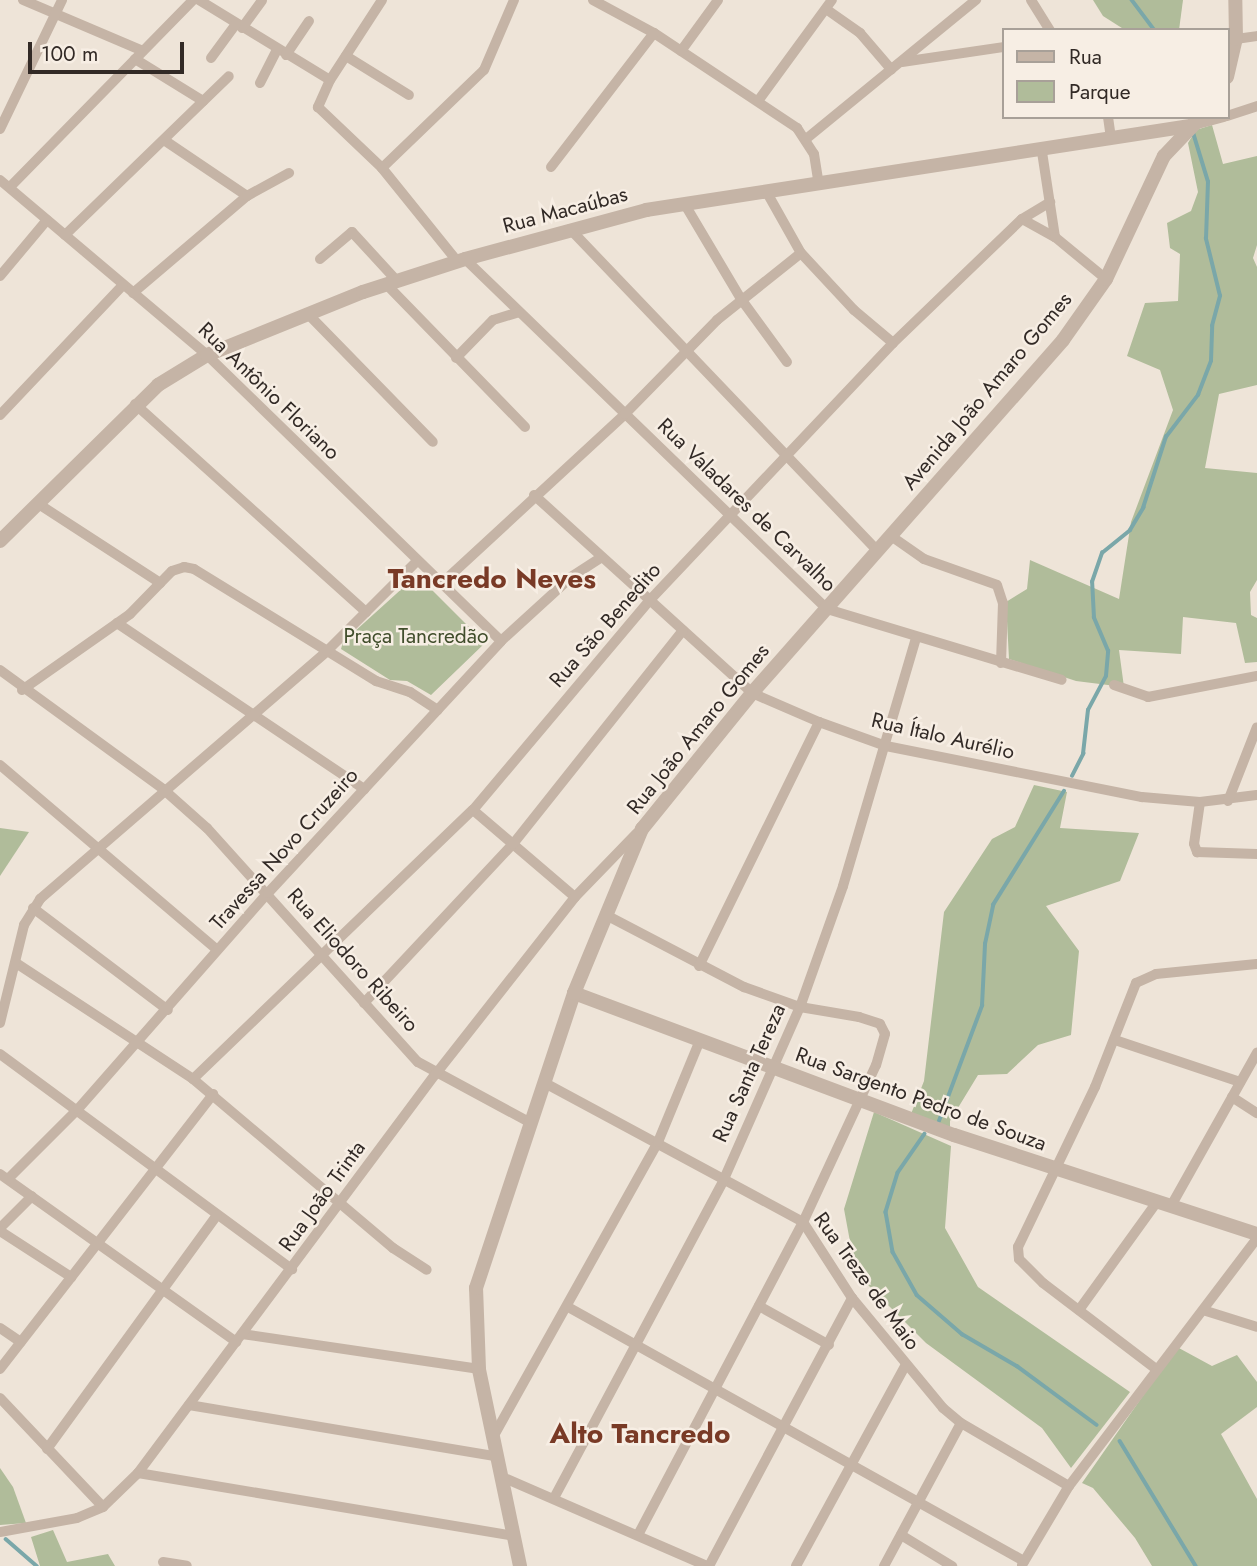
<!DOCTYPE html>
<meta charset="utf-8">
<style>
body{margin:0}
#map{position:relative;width:1257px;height:1566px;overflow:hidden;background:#eee4d8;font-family:Jost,sans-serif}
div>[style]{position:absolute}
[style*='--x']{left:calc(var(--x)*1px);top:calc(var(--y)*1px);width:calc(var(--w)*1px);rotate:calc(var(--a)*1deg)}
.green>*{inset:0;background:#b0bc9a}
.stream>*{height:3.5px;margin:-1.75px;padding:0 1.75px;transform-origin:1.75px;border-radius:1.75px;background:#7aa7a9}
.minor>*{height:10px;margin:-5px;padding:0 5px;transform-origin:5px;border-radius:5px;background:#c5b4a6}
.tertiary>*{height:14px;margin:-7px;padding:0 7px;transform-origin:7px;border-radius:7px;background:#c5b4a6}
span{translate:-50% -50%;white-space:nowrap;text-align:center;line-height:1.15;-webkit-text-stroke:5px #f7eee4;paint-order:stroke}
.street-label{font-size:21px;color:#322a26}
.park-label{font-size:21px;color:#414e2c}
.district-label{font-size:28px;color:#793a26;font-weight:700}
.legend{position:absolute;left:1002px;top:28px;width:228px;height:91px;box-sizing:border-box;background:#f7eee4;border:2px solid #a8a098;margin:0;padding:9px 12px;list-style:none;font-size:21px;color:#322a26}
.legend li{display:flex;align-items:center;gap:14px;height:35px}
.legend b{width:35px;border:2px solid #a8a098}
.scale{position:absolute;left:28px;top:42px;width:156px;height:32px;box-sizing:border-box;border:4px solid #322a26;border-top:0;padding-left:9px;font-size:21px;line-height:24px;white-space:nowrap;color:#322a26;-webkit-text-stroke:5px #f7eee4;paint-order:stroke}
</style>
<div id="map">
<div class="green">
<i style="clip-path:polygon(1093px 0,1183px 0,1179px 30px,1125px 30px,1103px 16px)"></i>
<i style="clip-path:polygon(1212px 125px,1223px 164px,1257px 156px,1257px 245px,1253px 258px,1257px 267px,1257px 385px,1219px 394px,1205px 468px,1257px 473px,1257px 580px,1250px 592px,1251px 615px,1257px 618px,1257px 662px,1245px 663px,1236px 623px,1183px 617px,1181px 654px,1119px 650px,1124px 687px,1076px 681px,1009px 659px,1006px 602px,1027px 589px,1030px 560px,1119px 599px,1131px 522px,1173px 410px,1160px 370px,1127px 356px,1145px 303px,1178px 301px,1180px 254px,1170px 248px,1167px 223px,1191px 211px,1198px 192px,1188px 143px,1196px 130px)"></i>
<i style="clip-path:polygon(417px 575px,485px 643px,431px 695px,407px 681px,390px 680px,341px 649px,343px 642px)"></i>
<i style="clip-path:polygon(1034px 785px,1067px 792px,1060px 828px,1139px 833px,1120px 881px,1046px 906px,1079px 951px,1071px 1035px,1038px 1045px,1007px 1074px,978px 1075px,950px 1121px,950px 1128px,911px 1114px,924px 1081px,944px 912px,992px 839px,1015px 827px)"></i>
<i style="clip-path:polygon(0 828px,29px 832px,0 876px)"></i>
<i style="clip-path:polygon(874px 1112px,951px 1146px,945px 1228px,978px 1287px,1130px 1392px,1071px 1468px,1042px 1428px,926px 1343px,866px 1283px,851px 1247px,844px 1209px)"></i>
<i style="clip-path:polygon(1177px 1347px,1212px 1366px,1237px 1355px,1257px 1382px,1257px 1407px,1221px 1434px,1257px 1499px,1257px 1566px,1152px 1566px,1135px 1538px,1093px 1488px,1082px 1483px)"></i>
<i style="clip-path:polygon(0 1468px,13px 1487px,26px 1523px,0 1525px)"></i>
<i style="clip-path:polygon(53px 1530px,67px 1562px,108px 1554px,115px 1566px,40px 1566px,31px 1537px)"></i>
</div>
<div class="stream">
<i style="--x:1132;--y:0;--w:38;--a:53"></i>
<i style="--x:1072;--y:776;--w:25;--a:-63"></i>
<i style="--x:1083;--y:754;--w:44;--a:-83.5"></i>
<i style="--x:1088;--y:710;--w:38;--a:-62"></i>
<i style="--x:1106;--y:676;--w:25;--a:-85"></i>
<i style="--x:1108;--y:651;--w:36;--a:-113"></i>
<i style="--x:1094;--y:618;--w:36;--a:-93"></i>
<i style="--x:1092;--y:582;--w:31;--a:-71"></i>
<i style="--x:1102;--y:553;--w:36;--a:-39"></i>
<i style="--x:1130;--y:530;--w:26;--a:-59"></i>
<i style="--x:1143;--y:508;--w:75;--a:-72.1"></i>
<i style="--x:1166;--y:437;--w:53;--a:-52.7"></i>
<i style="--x:1198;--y:395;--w:36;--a:-69"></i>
<i style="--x:1211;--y:361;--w:35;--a:-88"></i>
<i style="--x:1212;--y:326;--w:31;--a:-75"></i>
<i style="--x:1220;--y:296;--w:59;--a:-103.8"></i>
<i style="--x:1206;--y:239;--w:57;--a:-88"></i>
<i style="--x:1208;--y:182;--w:51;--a:-107"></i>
<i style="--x:939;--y:1121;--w:123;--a:-69.5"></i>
<i style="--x:982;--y:1006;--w:62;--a:-87.2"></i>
<i style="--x:985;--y:944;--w:40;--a:-78"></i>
<i style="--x:993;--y:905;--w:134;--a:-58.1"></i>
<i style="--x:925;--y:1134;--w:47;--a:124.7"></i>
<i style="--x:898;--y:1173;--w:41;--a:107.1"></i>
<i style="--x:886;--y:1212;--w:41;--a:80.1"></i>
<i style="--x:893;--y:1252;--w:49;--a:60.8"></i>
<i style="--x:917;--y:1295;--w:60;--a:40.9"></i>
<i style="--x:962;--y:1334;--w:64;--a:30.2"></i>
<i style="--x:1017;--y:1366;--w:99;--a:36.4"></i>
<i style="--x:1120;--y:1441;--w:146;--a:58.7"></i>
<i style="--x:6;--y:1539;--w:41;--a:41.1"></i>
</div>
<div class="minor">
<i style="--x:23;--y:0;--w:130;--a:23"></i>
<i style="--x:199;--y:0;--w:153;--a:31.4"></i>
<i style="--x:382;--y:0;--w:95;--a:123"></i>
<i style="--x:330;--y:80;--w:30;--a:114"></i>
<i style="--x:318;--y:107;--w:88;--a:43.6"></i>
<i style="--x:382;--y:168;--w:119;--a:51.1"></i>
<i style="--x:593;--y:0;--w:69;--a:28.4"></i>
<i style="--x:654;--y:33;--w:172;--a:33.6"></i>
<i style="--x:797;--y:128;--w:31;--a:57"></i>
<i style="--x:814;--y:154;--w:30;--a:81"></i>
<i style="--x:1031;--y:0;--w:36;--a:58"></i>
<i style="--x:826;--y:9;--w:42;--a:35.2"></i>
<i style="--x:860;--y:33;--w:48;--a:49.3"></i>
<i style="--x:242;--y:28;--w:34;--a:-54"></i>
<i style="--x:1236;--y:39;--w:21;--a:-8"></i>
<i style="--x:681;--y:51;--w:63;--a:-54"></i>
<i style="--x:286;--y:55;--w:41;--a:-55.9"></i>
<i style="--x:346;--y:56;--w:74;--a:31.8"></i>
<i style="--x:211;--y:58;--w:42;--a:-53.7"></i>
<i style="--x:135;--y:59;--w:80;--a:31.7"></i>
<i style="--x:902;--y:62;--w:102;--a:-8.4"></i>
<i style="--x:260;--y:83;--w:38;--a:-63"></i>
<i style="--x:758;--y:101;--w:125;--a:-53.8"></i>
<i style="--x:1227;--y:116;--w:32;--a:-18"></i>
<i style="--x:1108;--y:117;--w:22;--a:82"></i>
<i style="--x:1194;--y:125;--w:31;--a:-15"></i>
<i style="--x:0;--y:129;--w:143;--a:-64.3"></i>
<i style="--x:806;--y:139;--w:220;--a:-39.3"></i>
<i style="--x:164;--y:140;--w:100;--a:34"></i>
<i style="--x:1042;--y:152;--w:86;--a:81.3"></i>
<i style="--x:551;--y:167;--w:169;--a:-52.5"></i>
<i style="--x:382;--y:168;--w:141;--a:-43.9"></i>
<i style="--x:484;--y:70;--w:76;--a:-66.8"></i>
<i style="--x:0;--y:180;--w:271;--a:40.2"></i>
<i style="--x:207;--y:355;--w:410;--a:44.2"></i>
<i style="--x:10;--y:187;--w:262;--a:-45.6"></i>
<i style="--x:766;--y:191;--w:71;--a:60.6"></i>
<i style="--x:801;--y:253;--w:78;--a:47.1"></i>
<i style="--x:854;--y:310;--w:51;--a:40.2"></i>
<i style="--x:684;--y:203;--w:112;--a:59.3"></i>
<i style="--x:741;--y:299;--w:78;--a:53.9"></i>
<i style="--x:1022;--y:219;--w:38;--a:29"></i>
<i style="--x:1055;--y:237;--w:66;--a:39.5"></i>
<i style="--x:570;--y:229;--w:446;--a:46.3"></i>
<i style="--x:65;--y:235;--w:228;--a:-44.1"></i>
<i style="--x:320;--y:259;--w:42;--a:-40.2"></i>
<i style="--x:352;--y:232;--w:67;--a:47.4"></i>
<i style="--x:465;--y:259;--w:504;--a:44.03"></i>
<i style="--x:827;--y:609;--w:245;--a:16.8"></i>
<i style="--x:0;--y:276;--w:73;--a:-50"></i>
<i style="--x:387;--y:285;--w:198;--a:45.8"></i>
<i style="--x:133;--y:293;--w:150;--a:-40.4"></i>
<i style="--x:247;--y:196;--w:48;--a:-28.7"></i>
<i style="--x:307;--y:313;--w:180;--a:45.7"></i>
<i style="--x:456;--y:358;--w:53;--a:-45.8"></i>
<i style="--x:493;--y:320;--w:27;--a:-17"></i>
<i style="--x:135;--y:404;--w:311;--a:42"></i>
<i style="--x:0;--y:415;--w:179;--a:-46.6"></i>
<i style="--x:534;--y:495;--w:294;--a:42.2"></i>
<i style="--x:752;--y:693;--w:73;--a:23.4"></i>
<i style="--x:819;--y:722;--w:71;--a:19.7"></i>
<i style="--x:886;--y:746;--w:261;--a:11.3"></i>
<i style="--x:1142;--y:797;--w:58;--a:4.9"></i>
<i style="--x:1200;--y:802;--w:57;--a:-7"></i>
<i style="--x:37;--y:503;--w:147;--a:33"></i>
<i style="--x:891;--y:536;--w:40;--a:34.9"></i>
<i style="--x:924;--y:559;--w:77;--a:19.6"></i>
<i style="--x:997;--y:585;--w:19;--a:72"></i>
<i style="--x:1003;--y:603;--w:60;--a:91.9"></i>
<i style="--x:441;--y:584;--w:251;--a:-42.7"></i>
<i style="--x:625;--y:414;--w:132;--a:-45.6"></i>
<i style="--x:717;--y:320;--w:107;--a:-38.6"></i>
<i style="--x:117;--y:623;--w:298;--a:33.9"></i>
<i style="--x:0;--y:670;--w:202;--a:36.1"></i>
<i style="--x:163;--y:789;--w:59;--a:41.6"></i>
<i style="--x:207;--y:828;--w:315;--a:48"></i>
<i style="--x:418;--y:1062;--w:126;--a:28.4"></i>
<i style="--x:1114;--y:685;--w:36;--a:19"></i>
<i style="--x:1148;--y:697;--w:111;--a:-10.9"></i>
<i style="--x:22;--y:690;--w:132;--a:-35.1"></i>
<i style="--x:130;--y:614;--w:60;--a:-45.7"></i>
<i style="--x:172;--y:571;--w:13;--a:-18"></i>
<i style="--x:184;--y:567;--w:10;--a:11"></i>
<i style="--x:194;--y:569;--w:214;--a:31.6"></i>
<i style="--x:376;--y:681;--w:36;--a:18"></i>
<i style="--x:410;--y:692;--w:33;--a:33"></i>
<i style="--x:0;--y:765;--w:285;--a:40.4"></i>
<i style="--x:1228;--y:801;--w:79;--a:-68.6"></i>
<i style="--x:1200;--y:802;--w:42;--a:98.1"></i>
<i style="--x:1194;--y:844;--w:9;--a:69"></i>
<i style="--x:1197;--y:852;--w:60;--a:1.9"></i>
<i style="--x:473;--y:810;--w:134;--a:40.5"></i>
<i style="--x:33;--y:908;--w:169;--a:37.1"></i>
<i style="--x:606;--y:915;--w:156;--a:27.6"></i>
<i style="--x:744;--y:987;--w:59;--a:19.7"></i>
<i style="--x:800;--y:1007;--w:60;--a:9.6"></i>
<i style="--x:859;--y:1017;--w:22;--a:18"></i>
<i style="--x:880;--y:1024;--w:11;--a:63"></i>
<i style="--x:885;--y:1034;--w:32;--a:106"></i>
<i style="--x:876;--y:1065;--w:173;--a:114.9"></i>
<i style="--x:803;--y:1222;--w:354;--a:117.8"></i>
<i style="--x:16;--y:963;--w:212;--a:33.2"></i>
<i style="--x:193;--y:1079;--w:262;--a:40.2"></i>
<i style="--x:393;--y:1248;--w:40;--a:32.9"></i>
<i style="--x:699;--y:966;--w:272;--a:-63.8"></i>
<i style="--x:364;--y:1003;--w:218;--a:-46.9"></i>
<i style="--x:513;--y:844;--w:273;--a:-51.5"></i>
<i style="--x:0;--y:1023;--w:101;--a:-76.2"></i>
<i style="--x:24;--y:925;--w:31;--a:-58"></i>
<i style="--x:40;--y:899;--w:379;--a:-40.8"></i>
<i style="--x:327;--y:651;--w:127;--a:-45"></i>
<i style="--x:1115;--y:1040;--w:132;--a:18.6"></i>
<i style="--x:0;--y:1054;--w:363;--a:36.4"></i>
<i style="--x:193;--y:1079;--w:388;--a:-43.9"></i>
<i style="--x:473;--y:810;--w:273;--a:-49.9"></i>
<i style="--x:649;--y:601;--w:355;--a:-46.6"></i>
<i style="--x:893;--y:343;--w:179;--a:-43.9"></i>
<i style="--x:1022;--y:219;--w:33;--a:-31"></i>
<i style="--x:543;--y:1082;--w:295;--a:28.3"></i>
<i style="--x:803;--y:1222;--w:90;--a:57.2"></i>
<i style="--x:852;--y:1298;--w:143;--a:50.4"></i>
<i style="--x:943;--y:1408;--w:23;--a:40"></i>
<i style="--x:961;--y:1423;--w:125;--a:30.3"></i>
<i style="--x:1232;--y:1097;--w:30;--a:33"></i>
<i style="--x:0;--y:1174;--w:290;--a:35.4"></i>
<i style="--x:8;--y:1179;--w:99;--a:-45"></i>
<i style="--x:78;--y:1109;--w:288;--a:-48.7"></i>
<i style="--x:268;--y:893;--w:343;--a:-47.2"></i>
<i style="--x:501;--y:641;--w:95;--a:-42.4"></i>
<i style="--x:571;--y:577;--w:35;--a:-33"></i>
<i style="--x:1171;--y:1206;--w:176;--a:-60.7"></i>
<i style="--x:0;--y:1228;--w:45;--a:-45"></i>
<i style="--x:0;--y:1231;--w:85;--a:32.9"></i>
<i style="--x:759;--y:1306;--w:80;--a:29.1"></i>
<i style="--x:568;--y:1307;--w:522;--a:29.12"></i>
<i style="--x:1079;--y:1310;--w:133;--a:-54.2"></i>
<i style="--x:1206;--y:1311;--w:53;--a:17.4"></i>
<i style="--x:0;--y:1328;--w:25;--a:34"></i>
<i style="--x:242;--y:1334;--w:240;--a:8.4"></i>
<i style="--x:0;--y:1369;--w:348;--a:-52.2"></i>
<i style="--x:1156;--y:1369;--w:142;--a:-142.7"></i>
<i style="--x:1043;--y:1283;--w:34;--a:-135"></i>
<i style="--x:1019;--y:1259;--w:12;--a:-95"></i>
<i style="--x:1018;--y:1247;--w:178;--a:-64.3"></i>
<i style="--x:1095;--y:1087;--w:112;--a:-68.5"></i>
<i style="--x:1136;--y:983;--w:22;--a:-24"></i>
<i style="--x:1156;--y:974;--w:101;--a:-5.7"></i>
<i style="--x:0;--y:1398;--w:150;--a:46.6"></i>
<i style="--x:189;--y:1405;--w:310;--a:9.5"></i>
<i style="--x:492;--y:1439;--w:340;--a:-60.8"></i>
<i style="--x:658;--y:1142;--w:110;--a:-67.6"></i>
<i style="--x:47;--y:1449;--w:289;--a:-54"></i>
<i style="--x:138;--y:1473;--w:381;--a:9.5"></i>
<i style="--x:500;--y:1476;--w:226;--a:23.5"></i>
<i style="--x:554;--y:1498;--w:361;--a:-61.9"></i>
<i style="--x:724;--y:1179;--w:188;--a:-66.2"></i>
<i style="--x:800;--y:1007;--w:128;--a:-70.4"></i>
<i style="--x:843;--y:886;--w:259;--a:-73.6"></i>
<i style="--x:0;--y:1532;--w:78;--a:-10.3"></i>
<i style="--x:77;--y:1518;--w:28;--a:-23"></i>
<i style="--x:103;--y:1507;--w:49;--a:-44.2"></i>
<i style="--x:138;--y:1473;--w:497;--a:-53.3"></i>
<i style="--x:435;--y:1075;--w:226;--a:-51.8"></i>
<i style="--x:575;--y:897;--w:89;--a:-45.9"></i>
<i style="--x:901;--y:1535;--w:60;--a:31.3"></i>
<i style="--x:163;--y:1562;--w:24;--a:9"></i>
<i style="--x:1022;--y:1565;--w:92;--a:-59.3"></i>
<i style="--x:1069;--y:1486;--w:311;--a:-52.8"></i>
<i style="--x:709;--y:1566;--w:304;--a:-61.9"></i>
<i style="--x:796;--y:1566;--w:228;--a:-61.4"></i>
<i style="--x:884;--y:1566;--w:162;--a:-61.7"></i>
</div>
<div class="tertiary">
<i style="--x:1227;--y:77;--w:39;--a:-77"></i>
<i style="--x:1236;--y:39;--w:39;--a:-91"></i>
<i style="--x:0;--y:541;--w:222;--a:-44.6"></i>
<i style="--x:158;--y:385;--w:57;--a:-31.5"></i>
<i style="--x:207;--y:355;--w:168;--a:-22"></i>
<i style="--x:363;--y:292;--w:107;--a:-17.9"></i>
<i style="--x:465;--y:259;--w:188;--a:-15.1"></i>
<i style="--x:646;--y:210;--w:549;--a:-8.79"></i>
<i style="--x:574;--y:993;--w:406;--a:20.5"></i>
<i style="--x:954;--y:1135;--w:319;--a:18.1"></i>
<i style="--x:520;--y:1566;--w:201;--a:-101.8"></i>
<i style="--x:479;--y:1369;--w:81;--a:-92.1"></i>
<i style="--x:476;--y:1288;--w:311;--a:-71.6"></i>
<i style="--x:574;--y:993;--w:178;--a:-67.5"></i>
<i style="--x:642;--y:829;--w:175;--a:-51"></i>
<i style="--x:752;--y:693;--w:470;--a:-48.6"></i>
<i style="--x:1063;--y:340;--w:75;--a:-54.8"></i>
<i style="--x:1106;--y:279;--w:136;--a:-64.8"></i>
<i style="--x:1164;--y:156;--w:54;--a:-46.5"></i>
</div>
<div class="street-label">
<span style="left:565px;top:210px;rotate:-15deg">Rua Macaúbas</span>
<span style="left:269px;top:391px;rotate:44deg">Rua Antônio Floriano</span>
<span style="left:987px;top:391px;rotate:-50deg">Avenida João Amaro Gomes</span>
<span style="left:747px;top:505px;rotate:44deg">Rua Valadares de Carvalho</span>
<span style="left:605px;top:625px;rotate:-49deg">Rua São Benedito</span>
<span style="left:698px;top:729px;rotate:-51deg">Rua João Amaro Gomes</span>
<span style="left:943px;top:736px;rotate:13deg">Rua Ítalo Aurélio</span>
<span style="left:284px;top:849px;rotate:-48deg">Travessa Novo Cruzeiro</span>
<span style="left:353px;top:960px;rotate:48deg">Rua Eliodoro Ribeiro</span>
<span style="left:749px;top:1073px;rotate:-66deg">Rua Santa Tereza</span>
<span style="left:921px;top:1099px;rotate:20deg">Rua Sargento Pedro de Souza</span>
<span style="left:322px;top:1196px;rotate:-54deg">Rua João Trinta</span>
<span style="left:867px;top:1281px;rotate:54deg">Rua Treze de Maio</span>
</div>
<div class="park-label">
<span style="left:416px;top:636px">Praça Tancredão</span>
</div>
<div class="district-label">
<span style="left:492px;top:579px">Tancredo Neves</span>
<span style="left:640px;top:1434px">Alto Tancredo</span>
</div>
<ul class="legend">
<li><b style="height:9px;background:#c5b4a6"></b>Rua</li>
<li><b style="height:19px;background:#b0bc9a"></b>Parque</li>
</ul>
<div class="scale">100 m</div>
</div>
